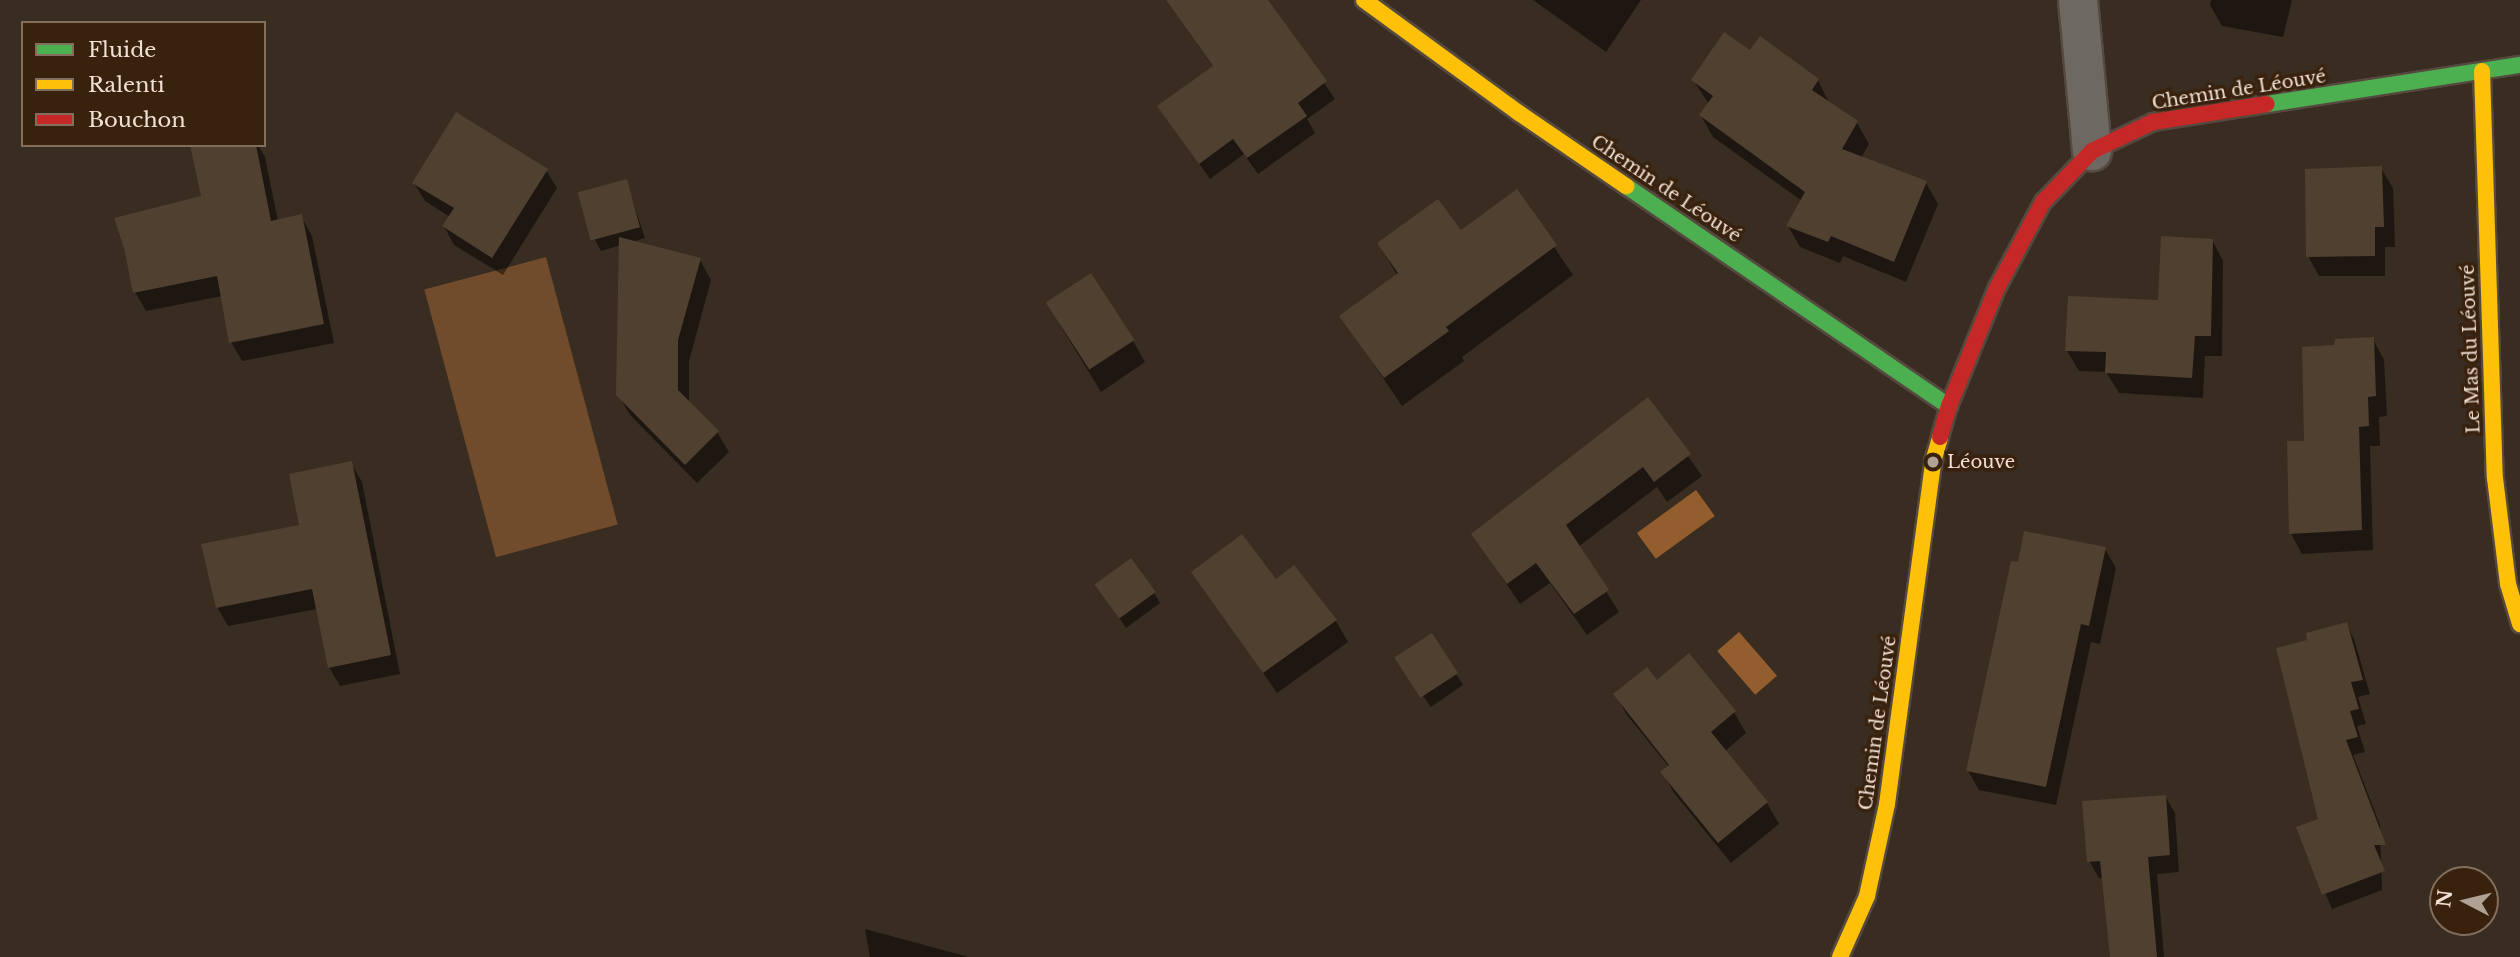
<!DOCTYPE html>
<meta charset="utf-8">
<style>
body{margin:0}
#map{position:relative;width:2520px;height:957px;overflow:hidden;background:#392c21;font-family:"Libre Baskerville",serif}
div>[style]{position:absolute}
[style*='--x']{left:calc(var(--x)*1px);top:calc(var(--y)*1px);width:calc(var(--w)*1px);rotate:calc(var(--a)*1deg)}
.green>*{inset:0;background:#714c2c;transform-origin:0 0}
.water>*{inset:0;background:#935d2d;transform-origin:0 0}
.shadow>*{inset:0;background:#0007}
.building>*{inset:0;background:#504030;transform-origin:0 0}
.roads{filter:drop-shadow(2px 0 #55493f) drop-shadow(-2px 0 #55493f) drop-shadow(0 2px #55493f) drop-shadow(0 -2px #55493f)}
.street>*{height:38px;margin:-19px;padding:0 19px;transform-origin:19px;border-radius:19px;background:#6e6862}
.fast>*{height:16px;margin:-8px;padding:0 8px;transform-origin:8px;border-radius:8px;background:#4caf50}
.slow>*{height:16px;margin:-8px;padding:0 8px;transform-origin:8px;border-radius:8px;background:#ffc107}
.jam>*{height:16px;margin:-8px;padding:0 8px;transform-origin:8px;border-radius:8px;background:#c62828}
.dots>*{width:19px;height:19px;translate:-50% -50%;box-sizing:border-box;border:4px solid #39220d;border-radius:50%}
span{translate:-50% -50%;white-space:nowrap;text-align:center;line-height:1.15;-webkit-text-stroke:7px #39220d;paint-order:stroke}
.street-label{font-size:18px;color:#f0e0d3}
.poi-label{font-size:18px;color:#f0e0d3}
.left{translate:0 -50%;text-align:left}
.legend{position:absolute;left:21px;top:21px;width:245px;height:126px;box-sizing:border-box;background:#39220d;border:2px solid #826e5c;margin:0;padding:9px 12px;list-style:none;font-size:21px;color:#f0e0d3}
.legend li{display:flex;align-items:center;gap:14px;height:35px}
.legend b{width:35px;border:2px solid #826e5c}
.north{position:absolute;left:2429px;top:866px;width:70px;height:70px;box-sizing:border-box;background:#39220d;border:2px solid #826e5c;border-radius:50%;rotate:277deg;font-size:19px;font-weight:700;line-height:28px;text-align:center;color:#f0e0d3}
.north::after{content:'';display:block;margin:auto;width:24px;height:32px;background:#b0a195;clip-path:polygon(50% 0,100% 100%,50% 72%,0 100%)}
</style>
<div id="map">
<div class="green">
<i style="left:546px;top:257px;width:277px;height:126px;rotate:75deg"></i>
</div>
<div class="water">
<i style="left:1696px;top:490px;width:32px;height:73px;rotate:54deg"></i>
<i style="left:1739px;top:632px;width:58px;height:29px;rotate:49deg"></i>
</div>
<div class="shadow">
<i style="clip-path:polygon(1166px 0,1227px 0,1291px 35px,1335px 99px,1307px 119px,1315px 133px,1258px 174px,1244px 154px,1210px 179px,1159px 107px,1214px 68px)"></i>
<i style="clip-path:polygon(1533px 0,1641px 0,1606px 52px)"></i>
<i style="clip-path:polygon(2211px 0,2292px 0,2283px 37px,2222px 26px,2210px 5px)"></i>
<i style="clip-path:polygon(1750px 53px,1818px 80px,1829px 103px,1857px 123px,1869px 144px,1861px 158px,1926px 183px,1938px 204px,1906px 282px,1843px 256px,1840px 263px,1800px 247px,1788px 226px,1802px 201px,1713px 137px,1701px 116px,1709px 104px,1693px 80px)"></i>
<i style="clip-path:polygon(218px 145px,258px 145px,265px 157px,278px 221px,301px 216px,312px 236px,334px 343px,242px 361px,231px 342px,222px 296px,146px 311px,135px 292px,203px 198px)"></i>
<i style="clip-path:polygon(2381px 168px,2393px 188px,2395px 247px,2385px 247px,2385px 276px,2319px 276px,2308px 256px)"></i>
<i style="clip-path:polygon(546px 170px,557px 188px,503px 275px,454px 245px,444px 226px,450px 217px,425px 201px,414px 183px)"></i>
<i style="clip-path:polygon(626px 181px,645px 238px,632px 242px,700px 260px,711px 280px,689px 361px,689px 403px,717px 432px,729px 452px,697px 483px,630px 415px,618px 394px,621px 245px,601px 251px,595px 240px)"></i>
<i style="clip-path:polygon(1517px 192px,1573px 275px,1462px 357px,1464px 361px,1402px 406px,1341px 316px,1397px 275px,1379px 244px,1461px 232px)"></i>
<i style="clip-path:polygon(2212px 240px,2223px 261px,2222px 356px,2205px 356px,2203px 398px,2119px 393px,2106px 372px,2079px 371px,2067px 351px,2160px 302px)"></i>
<i style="clip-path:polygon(1060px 325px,1133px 341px,1145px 362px,1101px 392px)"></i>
<i style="clip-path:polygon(2373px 339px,2384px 360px,2387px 416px,2379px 417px,2380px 446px,2370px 446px,2373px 550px,2302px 554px,2291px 534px,2306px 443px,2336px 346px)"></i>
<i style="clip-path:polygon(1648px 400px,1702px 476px,1667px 502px,1657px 487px,1578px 547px,1619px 612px,1587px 635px,1550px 583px,1520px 604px,1473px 534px)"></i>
<i style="clip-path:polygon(351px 463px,362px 482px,400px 674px,340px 686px,329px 667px,317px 609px,228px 626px,217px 607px,301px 527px)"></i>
<i style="clip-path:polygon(2105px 549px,2116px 568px,2100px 644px,2091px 642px,2056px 805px,1979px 790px,1968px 771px,2019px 564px)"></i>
<i style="clip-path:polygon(1193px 572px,1275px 581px,1336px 621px,1348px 642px,1277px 693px)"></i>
<i style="clip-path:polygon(1154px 593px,1160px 603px,1126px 628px,1103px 594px)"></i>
<i style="clip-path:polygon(2346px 624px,2354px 639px,2370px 694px,2358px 697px,2366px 724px,2357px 726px,2365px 752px,2353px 755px,2380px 825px,2382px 890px,2332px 909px,2298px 828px,2320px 820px,2309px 642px)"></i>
<i style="clip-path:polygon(1432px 636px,1463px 685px,1431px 707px,1404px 670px)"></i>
<i style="clip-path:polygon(1615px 694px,1734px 712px,1746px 733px,1725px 751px,1767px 803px,1779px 824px,1731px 863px,1674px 793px,1662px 772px,1669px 767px,1627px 715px)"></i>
<i style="clip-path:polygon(2165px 796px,2175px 813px,2179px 872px,2157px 874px,2164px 957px,2112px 957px,2103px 878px,2099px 878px,2089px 861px)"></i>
<i style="clip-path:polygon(865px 929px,969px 957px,870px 957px)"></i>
</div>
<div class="building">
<i style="clip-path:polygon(1166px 0,1268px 0,1327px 81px,1298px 103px,1307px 116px,1247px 158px,1233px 139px,1199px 164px,1157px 106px,1213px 66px)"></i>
<i style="clip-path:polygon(1724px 32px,1750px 50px,1760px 36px,1819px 79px,1812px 90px,1858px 121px,1842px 149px,1927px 181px,1894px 262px,1831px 236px,1828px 242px,1786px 226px,1805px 192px,1699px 115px,1713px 96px,1691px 80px)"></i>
<i style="clip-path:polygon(456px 112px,548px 169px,492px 258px,442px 226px,454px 208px,412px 183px)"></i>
<i style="clip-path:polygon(190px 145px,256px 145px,271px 221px,302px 214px,324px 324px,229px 343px,217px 276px,133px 293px,124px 248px,114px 218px,201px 196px)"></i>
<i style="clip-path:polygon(2382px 166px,2384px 227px,2375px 227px,2375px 256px,2306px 257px,2305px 169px)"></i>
<i style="left:627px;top:179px;width:50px;height:51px;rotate:75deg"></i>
<i style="clip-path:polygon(1517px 189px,1557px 245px,1446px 327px,1449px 331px,1384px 378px,1339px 316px,1398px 273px,1377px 243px,1438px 199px,1461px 230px)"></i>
<i style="clip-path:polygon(2161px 236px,2213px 239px,2211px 336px,2195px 336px,2192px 378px,2105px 373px,2106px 352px,2065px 351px,2068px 296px,2158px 300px)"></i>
<i style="clip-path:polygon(619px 237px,701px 258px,678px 340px,678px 390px,719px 431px,685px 465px,616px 395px)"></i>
<i style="left:1091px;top:273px;width:80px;height:54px;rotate:57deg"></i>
<i style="clip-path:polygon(2374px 337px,2376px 396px,2368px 397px,2369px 426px,2359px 427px,2362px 530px,2289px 534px,2287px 441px,2304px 441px,2302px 347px,2334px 345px,2335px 339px)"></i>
<i style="clip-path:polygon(1648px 397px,1691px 454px,1654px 482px,1643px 467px,1566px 525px,1609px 590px,1574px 614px,1536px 563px,1507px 584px,1471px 534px)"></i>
<i style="clip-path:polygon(352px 461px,391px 655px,328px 668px,312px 589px,216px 608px,201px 544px,299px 525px,289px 474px)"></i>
<i style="clip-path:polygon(2024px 531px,2106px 547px,2089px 626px,2081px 624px,2046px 787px,1966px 771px,2011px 561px,2018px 562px)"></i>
<i style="clip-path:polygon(1242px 534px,1276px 579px,1294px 565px,1337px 620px,1263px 673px,1191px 572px)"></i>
<i style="left:1131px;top:558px;width:42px;height:45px;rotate:54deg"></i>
<i style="clip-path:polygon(2347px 622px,2363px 680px,2351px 682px,2359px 709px,2350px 711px,2358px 737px,2346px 740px,2386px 845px,2374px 845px,2385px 871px,2322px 895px,2296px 827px,2318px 819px,2276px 648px,2307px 640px,2306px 633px)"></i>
<i style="left:1432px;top:633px;width:48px;height:45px;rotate:57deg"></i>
<i style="clip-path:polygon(1689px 653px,1736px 711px,1711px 732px,1768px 802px,1718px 843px,1660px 772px,1669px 765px,1613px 694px,1647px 667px,1657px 680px)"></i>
<i style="clip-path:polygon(2166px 795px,2170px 855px,2148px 857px,2157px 957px,2110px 957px,2100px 861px,2087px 862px,2082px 801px)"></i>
</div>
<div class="roads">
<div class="street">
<i style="--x:2078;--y:0;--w:152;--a:84.7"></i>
</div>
<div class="fast">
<i style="--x:2267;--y:104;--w:256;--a:-8.8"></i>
<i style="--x:1626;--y:186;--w:391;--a:34.3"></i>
</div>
<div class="slow">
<i style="--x:1364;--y:0;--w:192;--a:36.1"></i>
<i style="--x:1519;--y:113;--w:130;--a:34.3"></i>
<i style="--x:2482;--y:71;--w:407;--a:88.2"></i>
<i style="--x:2495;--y:478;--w:107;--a:83"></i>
<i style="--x:2508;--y:584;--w:42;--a:73.3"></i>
<i style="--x:1840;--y:957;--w:67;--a:-66.1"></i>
<i style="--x:1867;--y:896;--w:94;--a:-77.7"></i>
<i style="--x:1887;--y:804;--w:345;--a:-82.3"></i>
<i style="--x:1933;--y:462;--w:26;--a:-74"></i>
</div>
<div class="jam">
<i style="--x:1940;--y:437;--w:32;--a:-74"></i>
<i style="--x:1949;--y:406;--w:127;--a:-67.9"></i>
<i style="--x:1997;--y:288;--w:98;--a:-61.9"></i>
<i style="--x:2043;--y:202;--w:71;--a:-46.1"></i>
<i style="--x:2092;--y:151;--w:68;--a:-25.4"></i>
<i style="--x:2153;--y:122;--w:115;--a:-9"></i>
</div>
</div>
<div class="dots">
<i style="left:1933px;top:462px;background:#b0a195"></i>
</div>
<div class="street-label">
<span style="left:2239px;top:90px;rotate:-9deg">Chemin de Léouvé</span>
<span style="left:1666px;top:189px;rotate:34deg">Chemin de Léouvé</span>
<span style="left:2471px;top:349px;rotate:-92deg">Le Mas du Léouvé</span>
<span style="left:1878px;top:723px;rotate:-82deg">Chemin de Léouvé</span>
</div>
<div class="poi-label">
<span class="left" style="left:1947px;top:462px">Léouve</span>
</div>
<ul class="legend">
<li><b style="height:9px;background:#4caf50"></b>Fluide</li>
<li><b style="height:9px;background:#ffc107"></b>Ralenti</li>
<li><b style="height:9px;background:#c62828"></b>Bouchon</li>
</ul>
<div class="north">N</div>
</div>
